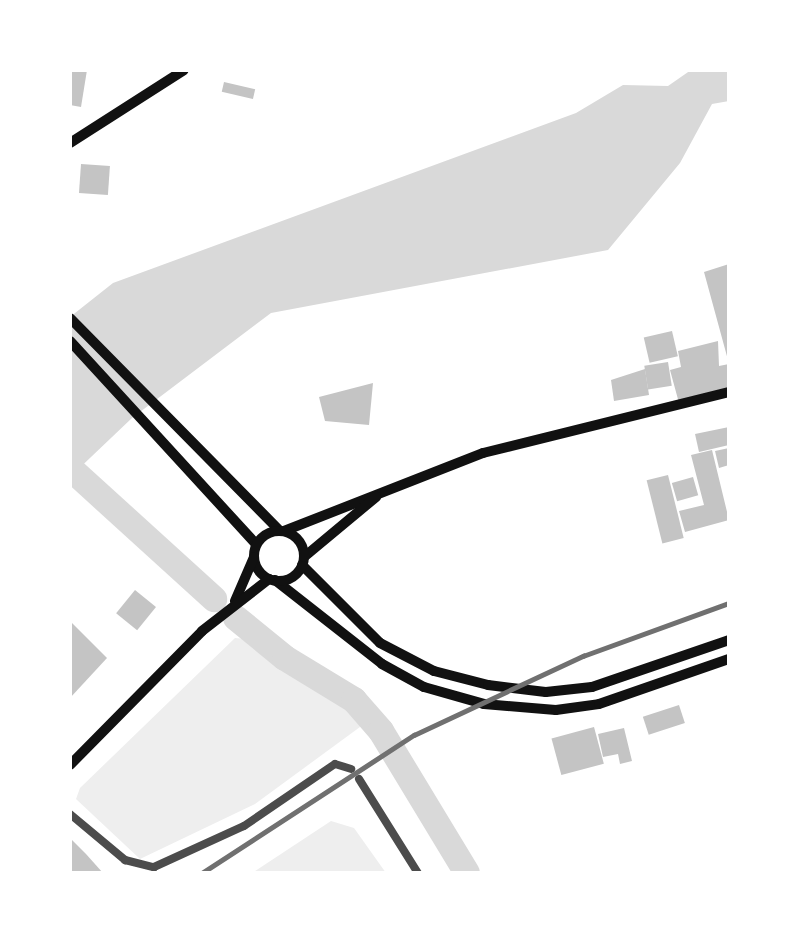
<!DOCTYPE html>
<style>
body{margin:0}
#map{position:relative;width:799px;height:943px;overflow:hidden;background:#fff;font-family:"PT Sans",sans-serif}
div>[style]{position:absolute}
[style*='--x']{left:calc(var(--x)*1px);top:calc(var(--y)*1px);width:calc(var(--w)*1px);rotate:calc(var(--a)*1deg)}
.green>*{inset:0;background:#eee}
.water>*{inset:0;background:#d9d9d9}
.river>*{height:26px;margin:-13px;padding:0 13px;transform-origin:13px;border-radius:13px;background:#d9d9d9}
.building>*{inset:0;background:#c4c4c4;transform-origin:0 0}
.tertiary>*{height:8px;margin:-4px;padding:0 4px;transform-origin:4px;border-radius:4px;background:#4c4c4c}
.primary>*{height:10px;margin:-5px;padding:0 5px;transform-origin:5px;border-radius:5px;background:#111}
.trunk>*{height:10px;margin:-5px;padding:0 5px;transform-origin:5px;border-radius:5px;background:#111}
.trunk>.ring{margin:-5px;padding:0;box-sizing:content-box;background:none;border:10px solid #111;border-radius:50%}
.rail>*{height:4.5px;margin:-2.25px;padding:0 2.25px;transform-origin:2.25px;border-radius:2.25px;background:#707070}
span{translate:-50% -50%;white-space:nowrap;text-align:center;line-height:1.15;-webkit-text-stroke:6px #fff;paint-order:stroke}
.frame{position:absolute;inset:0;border:72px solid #fff;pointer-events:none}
</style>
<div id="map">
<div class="green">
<i style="clip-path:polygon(235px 638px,246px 639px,359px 714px,360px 727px,255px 804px,140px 859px,76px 799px,80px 788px)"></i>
<i style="clip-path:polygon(331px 821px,354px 828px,386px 873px,252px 873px)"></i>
</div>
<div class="water">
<i style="clip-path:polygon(691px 70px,729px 70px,729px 101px,712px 104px,680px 163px,608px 250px,271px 313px,132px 418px,70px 477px,70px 317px,113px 283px,576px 113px,623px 85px,668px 86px)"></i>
</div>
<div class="river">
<i style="--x:70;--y:468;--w:195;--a:42.3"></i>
<i style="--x:236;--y:618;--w:63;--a:39.2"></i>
<i style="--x:285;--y:658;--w:81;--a:31.3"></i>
<i style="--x:354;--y:700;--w:41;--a:48.9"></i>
<i style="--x:381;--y:731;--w:166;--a:58.8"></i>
</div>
<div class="building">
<i style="clip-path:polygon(70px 70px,87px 70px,81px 107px,70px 105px)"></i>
<i style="left:224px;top:82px;width:32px;height:10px;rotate:13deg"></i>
<i style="left:81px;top:164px;width:29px;height:29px;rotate:4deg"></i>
<i style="clip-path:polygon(729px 264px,729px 360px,728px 360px,704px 272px)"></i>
<i style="left:672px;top:331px;width:26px;height:29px;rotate:77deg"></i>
<i style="clip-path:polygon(718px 341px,719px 366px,729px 364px,729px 390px,679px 403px,670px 370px,681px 367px,678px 351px)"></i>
<i style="left:668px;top:362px;width:24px;height:24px;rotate:81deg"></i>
<i style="clip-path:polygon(645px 369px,649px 395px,614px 401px,611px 380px)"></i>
<i style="clip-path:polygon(373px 383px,369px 425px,325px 421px,319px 397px)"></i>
<i style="clip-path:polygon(729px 427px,729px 445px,699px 452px,695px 434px)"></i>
<i style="clip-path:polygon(729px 448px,729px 465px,719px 468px,715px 451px)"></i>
<i style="clip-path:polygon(712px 450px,729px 520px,685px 532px,679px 511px,704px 505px,691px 455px)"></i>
<i style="left:668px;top:475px;width:65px;height:22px;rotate:76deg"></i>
<i style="left:693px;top:477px;width:19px;height:22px;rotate:74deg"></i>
<i style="left:135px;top:590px;width:27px;height:30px;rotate:39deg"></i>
<i style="clip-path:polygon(70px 621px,107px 658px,70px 698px)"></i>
<i style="left:679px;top:705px;width:19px;height:38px;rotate:72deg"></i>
<i style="left:594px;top:727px;width:38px;height:44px;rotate:75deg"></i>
<i style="clip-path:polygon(624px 728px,632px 761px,620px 764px,618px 754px,603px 757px,598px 734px)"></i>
<i style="clip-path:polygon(70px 838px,86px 854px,103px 873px,70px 873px)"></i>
</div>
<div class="tertiary">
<i style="--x:359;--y:779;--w:111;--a:57.9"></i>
<i style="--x:70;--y:814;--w:72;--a:39.9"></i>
<i style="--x:125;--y:860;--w:30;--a:14"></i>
<i style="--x:154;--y:867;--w:99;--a:-24.5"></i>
<i style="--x:244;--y:826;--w:110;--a:-34.3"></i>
<i style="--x:335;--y:764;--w:17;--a:17"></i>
</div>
<div class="primary">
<i style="--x:70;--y:143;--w:135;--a:-32.6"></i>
<i style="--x:70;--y:318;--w:299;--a:45.4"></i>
<i style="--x:70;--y:341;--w:275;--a:47.5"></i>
<i style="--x:302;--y:565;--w:110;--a:45"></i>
<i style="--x:380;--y:643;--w:61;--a:27.4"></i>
<i style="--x:434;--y:671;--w:56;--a:14.5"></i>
<i style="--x:488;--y:685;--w:58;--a:6.9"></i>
<i style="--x:546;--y:692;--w:46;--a:-6.2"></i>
<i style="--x:592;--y:687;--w:145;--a:-18.9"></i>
<i style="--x:275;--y:580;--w:136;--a:38.1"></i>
<i style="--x:382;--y:664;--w:48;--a:28.7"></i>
<i style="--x:424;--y:687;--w:62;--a:15.8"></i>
<i style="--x:484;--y:704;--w:72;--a:4.8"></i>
<i style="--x:556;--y:710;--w:43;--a:-7.9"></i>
<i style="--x:599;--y:704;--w:138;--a:-19.1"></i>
</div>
<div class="trunk">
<i style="--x:284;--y:531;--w:214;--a:-21.4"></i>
<i style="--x:483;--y:453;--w:253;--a:-13.9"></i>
<i class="ring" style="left:254px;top:531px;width:40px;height:40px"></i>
<i style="--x:304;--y:557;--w:94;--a:-39.8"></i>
<i style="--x:235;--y:601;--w:48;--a:-66.6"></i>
<i style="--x:70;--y:765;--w:188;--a:-45.4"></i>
<i style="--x:202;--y:631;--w:85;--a:-37.8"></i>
</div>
<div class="rail">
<i style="--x:202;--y:873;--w:253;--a:-33.1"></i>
<i style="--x:414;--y:735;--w:187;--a:-25.1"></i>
<i style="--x:583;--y:656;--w:155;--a:-20"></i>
</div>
<div class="frame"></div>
</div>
